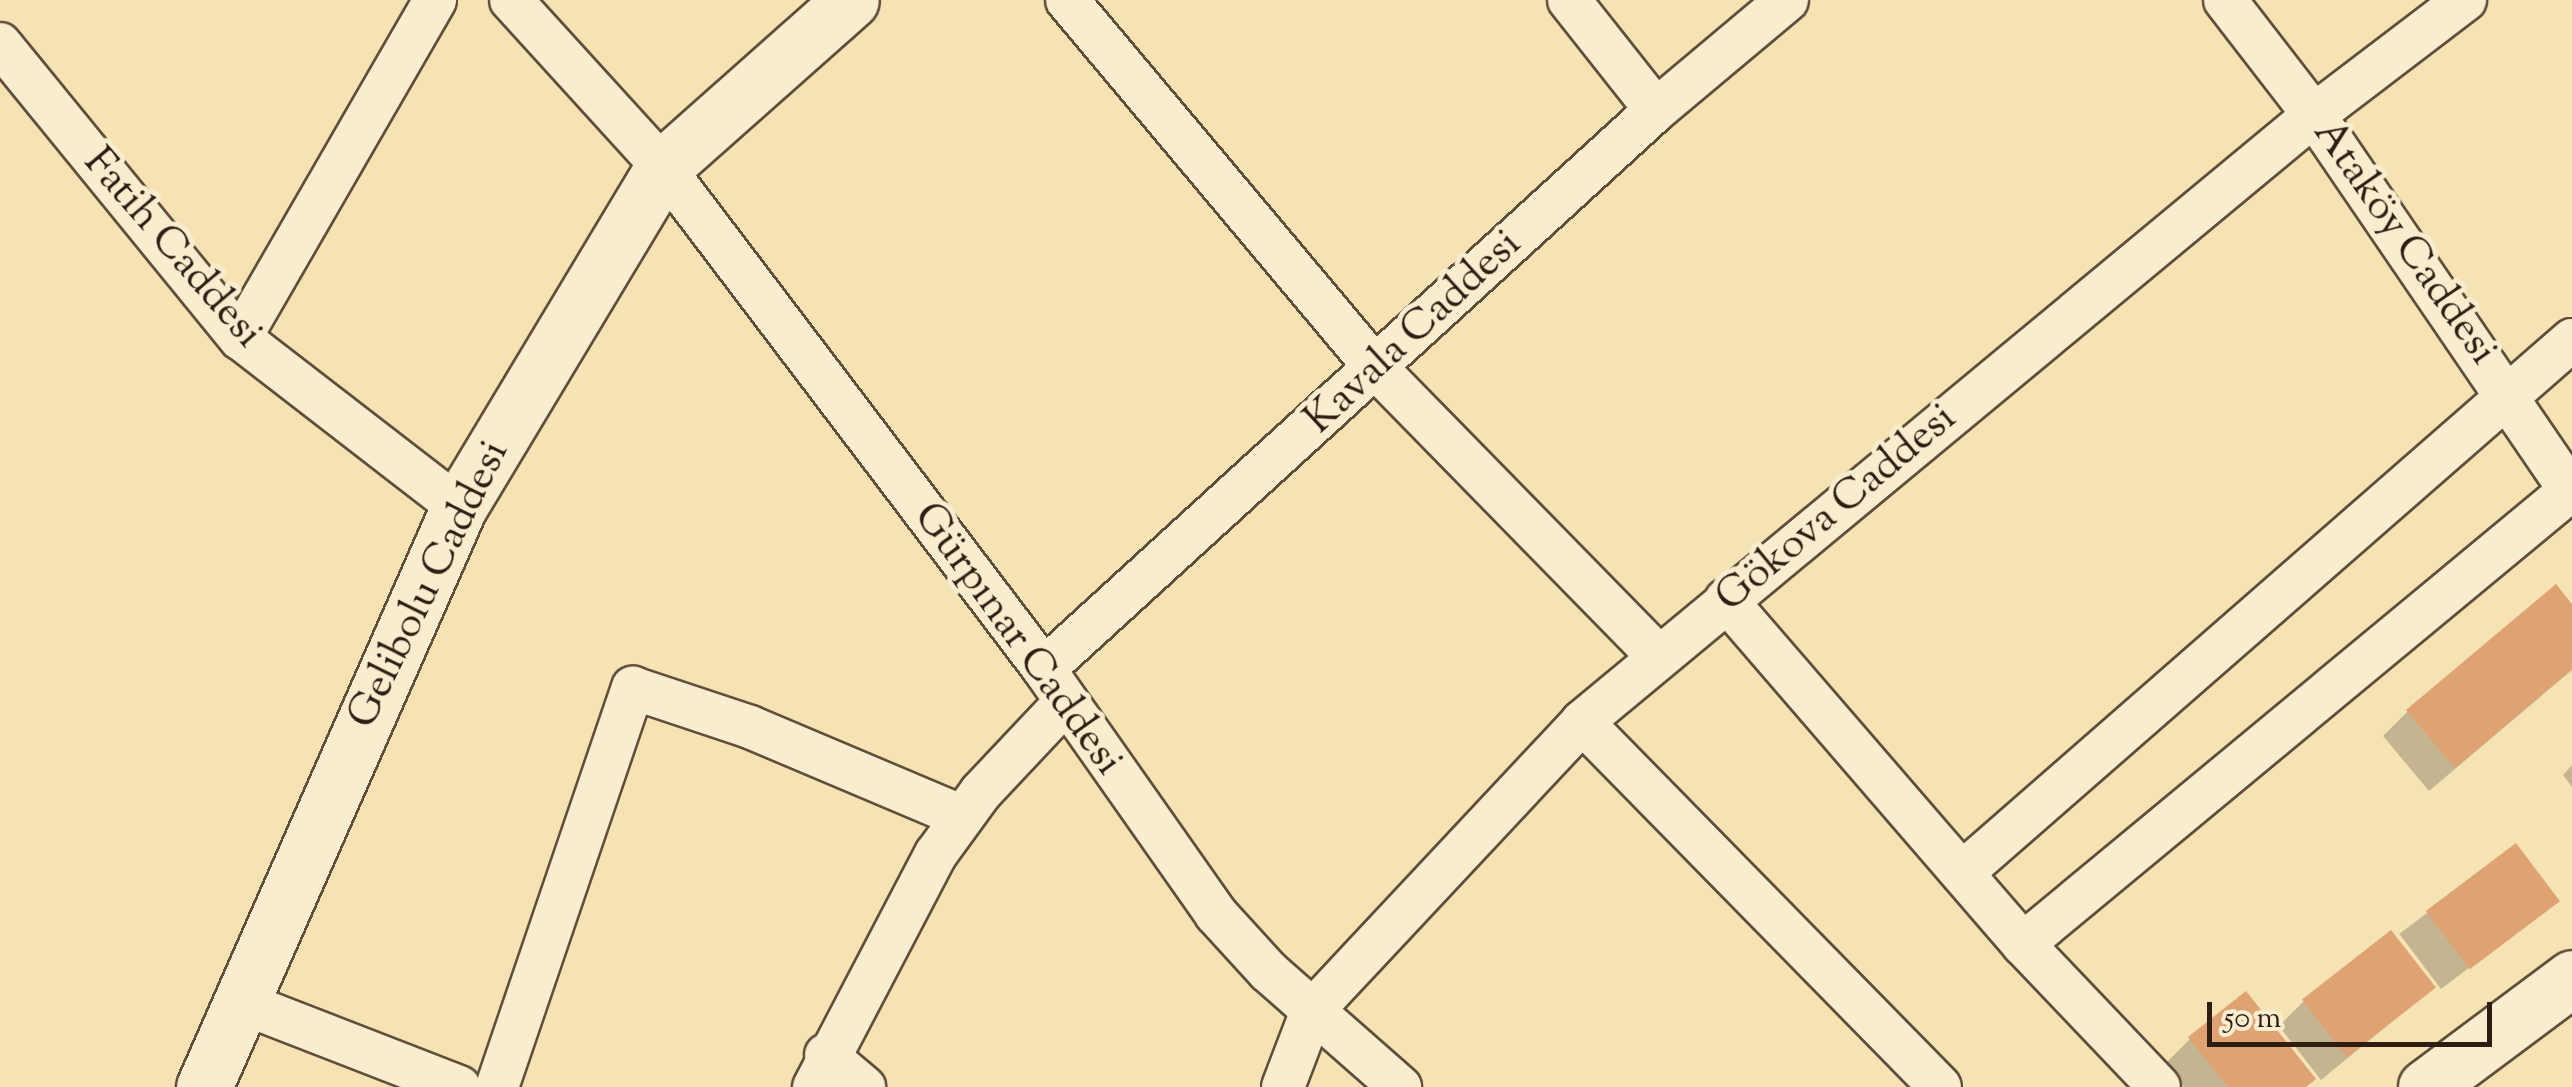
<!DOCTYPE html>
<meta charset="utf-8">
<style>
body{margin:0}
#map{position:relative;width:2572px;height:1087px;overflow:hidden;background:#f5e3b4;font-family:"Sorts Mill Goudy",serif}
div>[style]{position:absolute}
[style*='--x']{left:calc(var(--x)*1px);top:calc(var(--y)*1px);width:calc(var(--w)*1px);rotate:calc(var(--a)*1deg)}
.shadow>*{inset:0;background:#0003;transform-origin:0 0}
.building>*{inset:0;background:#dfa273;transform-origin:0 0}
.roads{filter:drop-shadow(2px 0 #604e3b) drop-shadow(-2px 0 #604e3b) drop-shadow(0 2px #604e3b) drop-shadow(0 -2px #604e3b)}
.minor>*{height:42px;margin:-21px;padding:0 21px;transform-origin:21px;border-radius:21px;background:#f8edce}
.tertiary>*{height:55px;margin:-27.5px;padding:0 27.5px;transform-origin:27.5px;border-radius:27.5px;background:#f8edce}
span{translate:-50% -50%;white-space:nowrap;text-align:center;line-height:1.15;-webkit-text-stroke:10px #f8edce;paint-order:stroke}
.street-label{font-size:42px;color:#2e1d13}
.scale{position:absolute;left:2207px;top:1002px;width:285px;height:45px;box-sizing:border-box;border:5px solid #2e1d13;border-top:0;padding-left:12px;font-size:30px;line-height:35px;white-space:nowrap;color:#2e1d13;-webkit-text-stroke:8px #f8edce;paint-order:stroke}
</style>
<div id="map">
<div class="shadow">
<i style="clip-path:polygon(2572px 608px,2572px 670px,2429px 791px,2383px 736px,2408px 711px)"></i>
<i style="clip-path:polygon(2572px 765px,2572px 787px,2563px 775px)"></i>
<i style="left:2516px;top:846px;width:69px;height:146px;rotate:53deg"></i>
<i style="clip-path:polygon(2433px 988px,2321px 1080px,2279px 1026px,2304px 1001px)"></i>
<i style="clip-path:polygon(2190px 1039px,2304px 1087px,2184px 1087px,2165px 1064px)"></i>
</div>
<div class="building">
<i style="clip-path:polygon(2556px 584px,2572px 604px,2572px 669px,2455px 768px,2406px 710px)"></i>
<i style="left:2516px;top:843px;width:73px;height:113px;rotate:53deg"></i>
<i style="left:2391px;top:930px;width:73px;height:113px;rotate:52deg"></i>
<i style="clip-path:polygon(2246px 991px,2316px 1079px,2306px 1087px,2228px 1087px,2188px 1037px)"></i>
</div>
<div class="roads">
<div class="minor">
<i style="--x:511;--y:0;--w:226;--a:47.7"></i>
<i style="--x:663;--y:167;--w:630;--a:52.8"></i>
<i style="--x:1044;--y:669;--w:299;--a:54.9"></i>
<i style="--x:1216;--y:914;--w:77;--a:47.6"></i>
<i style="--x:1268;--y:971;--w:176;--a:41.3"></i>
<i style="--x:1067;--y:0;--w:481;--a:50"></i>
<i style="--x:1376;--y:368;--w:403;--a:45.6"></i>
<i style="--x:1569;--y:0;--w:140;--a:51.7"></i>
<i style="--x:2225;--y:0;--w:145;--a:52.3"></i>
<i style="--x:2314;--y:115;--w:458;--a:55.7"></i>
<i style="--x:0;--y:44;--w:380;--a:50.8"></i>
<i style="--x:240;--y:338;--w:277;--a:37.7"></i>
<i style="--x:240;--y:338;--w:390;--a:-60"></i>
<i style="--x:1726;--y:600;--w:454;--a:49.2"></i>
<i style="--x:2023;--y:944;--w:197;--a:46.4"></i>
<i style="--x:1044;--y:669;--w:829;--a:-42.41"></i>
<i style="--x:1656;--y:110;--w:171;--a:-40"></i>
<i style="--x:1582;--y:722;--w:511;--a:45.55"></i>
<i style="--x:1962;--y:873;--w:810;--a:-41.15"></i>
<i style="--x:2023;--y:944;--w:713;--a:-39.65"></i>
<i style="--x:240;--y:1002;--w:235;--a:21.2"></i>
<i style="--x:826;--y:1055;--w:50;--a:40.1"></i>
<i style="--x:497;--y:1087;--w:422;--a:-71.2"></i>
<i style="--x:633;--y:688;--w:123;--a:18.4"></i>
<i style="--x:750;--y:727;--w:229;--a:22.9"></i>
<i style="--x:814;--y:1087;--w:263;--a:-62.4"></i>
<i style="--x:936;--y:854;--w:77;--a:-54"></i>
<i style="--x:981;--y:792;--w:122;--a:-46.7"></i>
<i style="--x:1283;--y:1087;--w:81;--a:-69.1"></i>
<i style="--x:1312;--y:1011;--w:396;--a:-46.9"></i>
<i style="--x:1582;--y:722;--w:951;--a:-39.67"></i>
<i style="--x:2314;--y:115;--w:190;--a:-37.3"></i>
</div>
<div class="tertiary">
<i style="--x:204;--y:1087;--w:634;--a:-66.27"></i>
<i style="--x:459;--y:507;--w:397;--a:-59"></i>
<i style="--x:663;--y:167;--w:251;--a:-41.6"></i>
<i style="--x:2426;--y:1087;--w:182;--a:-36.7"></i>
</div>
</div>
<div class="street-label">
<span style="left:2404px;top:243px;rotate:55deg">Ataköy Caddesi</span>
<span style="left:172px;top:249px;rotate:49deg">Fatih Caddesi</span>
<span style="left:1414px;top:333px;rotate:-43deg">Kavala Caddesi</span>
<span style="left:1837px;top:509px;rotate:-40deg">Gökova Caddesi</span>
<span style="left:430px;top:585px;rotate:-64deg">Gelibolu Caddesi</span>
<span style="left:1017px;top:640px;rotate:54deg">Gürpınar Caddesi</span>
</div>
<div class="scale">50 m</div>
</div>
